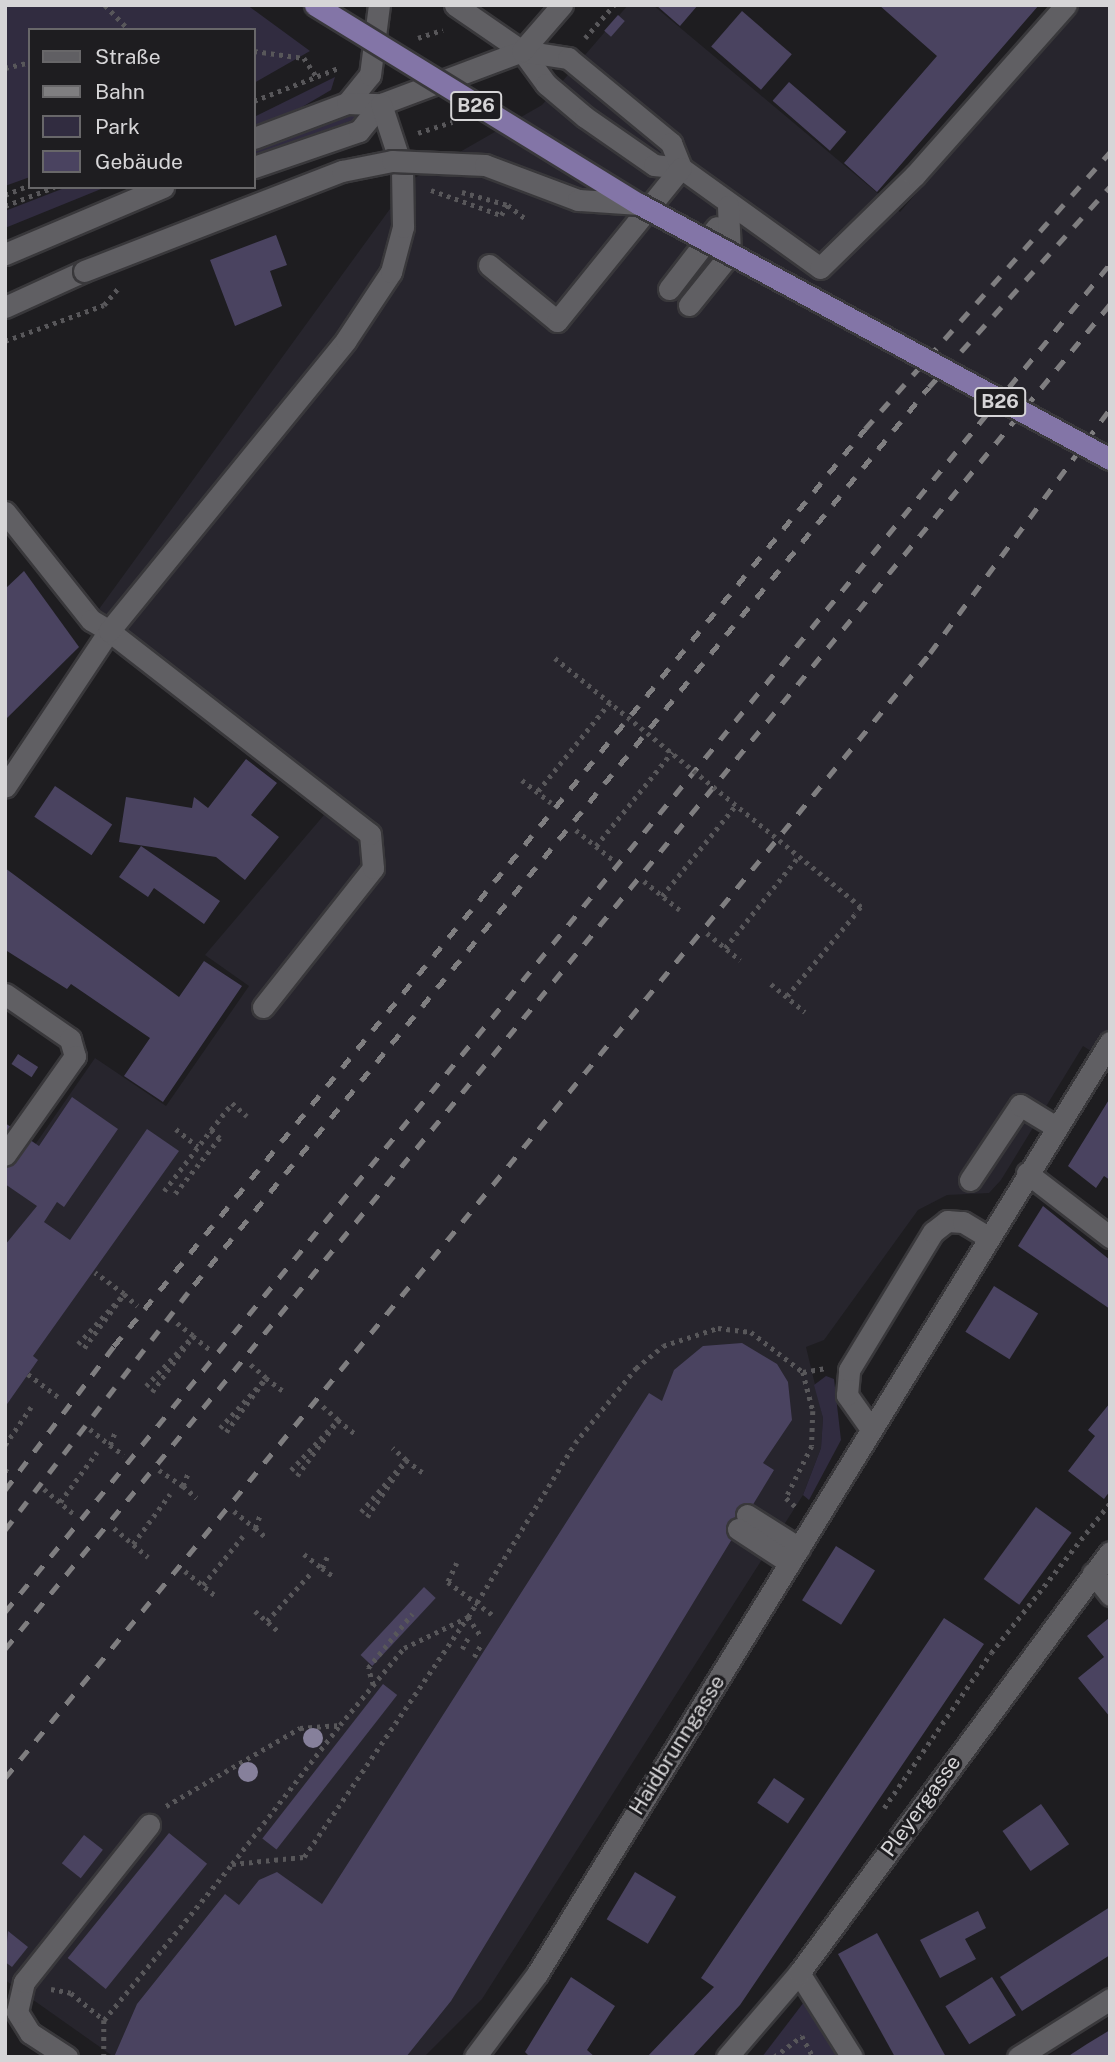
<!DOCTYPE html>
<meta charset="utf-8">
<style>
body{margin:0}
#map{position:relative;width:1115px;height:2062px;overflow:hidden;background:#1e1d20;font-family:"Public Sans",sans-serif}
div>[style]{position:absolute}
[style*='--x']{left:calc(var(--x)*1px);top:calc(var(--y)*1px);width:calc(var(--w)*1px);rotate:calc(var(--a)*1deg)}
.built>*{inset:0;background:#27252d}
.green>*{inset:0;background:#312c40}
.building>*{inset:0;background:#4a4360;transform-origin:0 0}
.path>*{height:4.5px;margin-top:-2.25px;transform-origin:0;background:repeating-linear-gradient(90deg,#58575a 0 3.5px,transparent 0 8.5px)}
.roads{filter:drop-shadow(2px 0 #39383b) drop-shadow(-2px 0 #39383b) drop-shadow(0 2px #39383b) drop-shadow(0 -2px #39383b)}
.minor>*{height:21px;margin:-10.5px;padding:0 10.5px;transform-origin:10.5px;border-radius:10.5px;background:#605f63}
.rail>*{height:5px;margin-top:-2.5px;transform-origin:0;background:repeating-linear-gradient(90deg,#7f7e80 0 12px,transparent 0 24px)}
.path-bridge>*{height:4.5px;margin-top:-2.25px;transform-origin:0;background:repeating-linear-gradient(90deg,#58575a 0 3.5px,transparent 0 8.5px)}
.bridges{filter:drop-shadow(2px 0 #39383b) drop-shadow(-2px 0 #39383b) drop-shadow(0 2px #39383b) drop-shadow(0 -2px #39383b)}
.minor-bridge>*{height:21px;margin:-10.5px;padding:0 10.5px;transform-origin:10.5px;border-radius:10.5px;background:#605f63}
.major-bridge>*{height:21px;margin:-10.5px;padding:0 10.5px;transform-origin:10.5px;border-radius:10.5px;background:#8375a7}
.trees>*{width:20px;height:20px;margin:-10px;border-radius:50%;background:#86809b}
span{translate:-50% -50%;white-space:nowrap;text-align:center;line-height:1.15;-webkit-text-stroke:6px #1e1d20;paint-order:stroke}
.shield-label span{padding:2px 5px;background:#1e1d20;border:2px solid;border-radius:5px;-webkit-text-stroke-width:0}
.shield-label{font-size:19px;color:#d6d5d7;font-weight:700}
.street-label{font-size:21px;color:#d6d5d7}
.frame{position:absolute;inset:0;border:7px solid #d6d5d7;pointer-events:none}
.legend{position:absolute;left:28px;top:28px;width:228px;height:161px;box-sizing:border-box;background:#1e1d20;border:2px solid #686769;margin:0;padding:9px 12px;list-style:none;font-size:21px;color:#d6d5d7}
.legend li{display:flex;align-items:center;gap:14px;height:35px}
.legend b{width:35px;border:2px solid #686769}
</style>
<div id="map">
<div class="built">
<i style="clip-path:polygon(628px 5px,653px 5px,900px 212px,1080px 5px,1110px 5px,1110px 1063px,1083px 1046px,1001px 1180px,989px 1193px,947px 1195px,918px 1210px,824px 1340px,806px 1347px,823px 1418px,821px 1448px,803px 1495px,482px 1999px,424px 2057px,114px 2057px,5px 1980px,5px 1188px,95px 1058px,166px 1106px,249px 986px,205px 955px,324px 815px,96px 637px,91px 620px,411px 180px,542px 105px)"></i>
</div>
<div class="green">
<i style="clip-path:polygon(5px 5px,247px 5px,310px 51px,254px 83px,254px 30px,30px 30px,30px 177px,5px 186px)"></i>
<i style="clip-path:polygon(335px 77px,331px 90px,302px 107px,254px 127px,254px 117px)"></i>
<i style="clip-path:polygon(348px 113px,362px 117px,254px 155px,254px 149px)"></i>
<i style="clip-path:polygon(67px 187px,106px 187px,5px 228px,5px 211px)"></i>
<i style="clip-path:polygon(826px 1376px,834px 1379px,841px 1440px,809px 1500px,803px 1495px,821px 1448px,823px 1418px,814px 1385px)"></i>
<i style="clip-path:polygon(804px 2002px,837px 2057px,762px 2057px)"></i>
</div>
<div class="building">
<i style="clip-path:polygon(656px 5px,698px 5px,680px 26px)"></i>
<i style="clip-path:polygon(879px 5px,1039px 5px,877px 192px,844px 163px,937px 56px)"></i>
<i style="left:742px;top:11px;width:66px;height:47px;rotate:41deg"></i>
<i style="left:618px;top:15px;width:9px;height:21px;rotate:41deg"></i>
<i style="left:789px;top:82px;width:76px;height:25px;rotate:41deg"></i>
<i style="clip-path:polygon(276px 235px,287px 265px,270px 271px,282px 306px,235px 326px,210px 260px)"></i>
<i style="clip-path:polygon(24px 571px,79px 647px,5px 720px,5px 589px)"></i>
<i style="clip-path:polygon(246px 759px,277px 783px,251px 815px,279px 837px,245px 880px,216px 857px,119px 842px,126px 797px,192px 808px,194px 797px,208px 808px)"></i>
<i style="left:55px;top:786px;width:69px;height:37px;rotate:34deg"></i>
<i style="clip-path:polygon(141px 846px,220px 901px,204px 924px,154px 888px,148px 897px,119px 877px)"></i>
<i style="clip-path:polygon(5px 868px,179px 997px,204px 961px,242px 986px,163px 1102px,124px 1076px,150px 1038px,71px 984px,67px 989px,7px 951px)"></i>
<i style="left:18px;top:1054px;width:24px;height:12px;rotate:33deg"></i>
<i style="clip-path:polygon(72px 1097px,118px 1129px,64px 1207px,57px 1202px,44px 1222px,70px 1240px,147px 1129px,179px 1151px,33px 1356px,38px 1360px,5px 1407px,5px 1245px,37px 1206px,5px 1184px,5px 1123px,39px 1146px)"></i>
<i style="clip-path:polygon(1110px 1098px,1110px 1180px,1104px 1176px,1096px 1188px,1068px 1166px)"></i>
<i style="clip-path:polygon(1043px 1206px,1110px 1260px,1110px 1309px,1018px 1246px)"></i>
<i style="left:994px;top:1286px;width:52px;height:54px;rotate:32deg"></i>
<i style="clip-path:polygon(742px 1343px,777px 1364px,788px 1382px,792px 1420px,763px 1463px,774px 1470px,451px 2001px,406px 2057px,114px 2057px,137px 2004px,225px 1894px,239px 1905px,259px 1880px,277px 1872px,322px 1904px,649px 1393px,662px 1401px,674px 1370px,703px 1346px)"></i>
<i style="clip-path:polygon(1110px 1403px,1110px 1491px,1104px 1499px,1068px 1471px,1095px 1436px,1088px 1430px)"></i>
<i style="left:1036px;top:1507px;width:44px;height:89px;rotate:36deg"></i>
<i style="left:836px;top:1546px;width:46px;height:64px;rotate:32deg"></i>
<i style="left:424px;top:1587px;width:16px;height:93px;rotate:43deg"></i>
<i style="clip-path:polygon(944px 1618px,984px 1644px,740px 2005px,692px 2057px,647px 2057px,714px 1987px,701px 1978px)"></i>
<i style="clip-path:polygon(1109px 1618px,1110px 1620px,1110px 1717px,1078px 1678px,1104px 1657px,1087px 1636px)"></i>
<i style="left:383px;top:1684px;width:18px;height:196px;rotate:38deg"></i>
<i style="left:774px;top:1778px;width:37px;height:30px;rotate:34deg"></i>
<i style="left:1041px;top:1804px;width:49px;height:47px;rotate:55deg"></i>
<i style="left:169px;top:1833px;width:49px;height:161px;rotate:39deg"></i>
<i style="left:84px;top:1835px;width:24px;height:36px;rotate:38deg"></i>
<i style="left:635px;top:1872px;width:48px;height:55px;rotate:31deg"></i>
<i style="clip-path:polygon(1110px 1907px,1110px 1955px,1022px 2011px,1000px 1977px)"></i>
<i style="clip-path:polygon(978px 1911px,986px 1928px,965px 1939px,976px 1959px,940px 1978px,920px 1940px)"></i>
<i style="clip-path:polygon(8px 1931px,28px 1947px,12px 1967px,5px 1962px)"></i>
<i style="clip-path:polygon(877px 1933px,915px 2001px,946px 2057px,895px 2057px,838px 1954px)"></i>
<i style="clip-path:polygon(571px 1977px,615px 2006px,587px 2050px,595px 2057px,530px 2057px,525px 2052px)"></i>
<i style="left:992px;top:1977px;width:45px;height:55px;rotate:58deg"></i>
<i style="clip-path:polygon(1110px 2030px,1110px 2057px,1067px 2057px,1087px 2044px)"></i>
</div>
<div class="path">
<i style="--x:105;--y:5;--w:35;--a:46"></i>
<i style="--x:418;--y:38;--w:26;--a:-18"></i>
<i style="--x:585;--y:38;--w:44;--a:-48.7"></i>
<i style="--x:254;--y:51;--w:50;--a:8"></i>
<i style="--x:304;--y:58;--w:25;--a:56"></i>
<i style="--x:5;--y:68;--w:26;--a:-13"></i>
<i style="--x:254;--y:101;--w:93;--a:-21.3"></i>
<i style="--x:418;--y:133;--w:36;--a:-18"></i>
<i style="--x:431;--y:190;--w:74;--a:19.7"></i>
<i style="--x:501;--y:215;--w:12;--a:-55"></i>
<i style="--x:462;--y:192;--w:48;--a:15.8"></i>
<i style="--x:508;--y:205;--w:24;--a:38"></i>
<i style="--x:5;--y:195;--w:27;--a:-22"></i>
<i style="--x:5;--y:206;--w:53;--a:-21.2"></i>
<i style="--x:5;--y:341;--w:105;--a:-20"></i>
<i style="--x:104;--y:305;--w:23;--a:-50"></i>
<i style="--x:522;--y:780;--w:37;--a:38"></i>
<i style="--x:538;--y:791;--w:114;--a:-51"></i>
<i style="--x:576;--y:830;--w:48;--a:39"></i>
<i style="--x:596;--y:846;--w:121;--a:-51"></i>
<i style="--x:644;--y:881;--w:46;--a:38.9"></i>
<i style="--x:662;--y:896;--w:117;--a:-50.9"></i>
<i style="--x:707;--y:933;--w:43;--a:39.3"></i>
<i style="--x:725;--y:948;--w:118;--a:-51.2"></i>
<i style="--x:771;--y:984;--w:44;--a:39.5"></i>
<i style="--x:787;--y:996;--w:107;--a:-50.3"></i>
<i style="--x:176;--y:1129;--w:28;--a:39"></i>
<i style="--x:211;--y:1130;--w:34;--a:-52"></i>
<i style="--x:232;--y:1103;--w:20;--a:41"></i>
<i style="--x:164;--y:1191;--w:77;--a:-52.4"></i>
<i style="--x:211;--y:1130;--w:12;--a:42"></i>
<i style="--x:220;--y:1138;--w:75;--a:128.5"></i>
<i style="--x:78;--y:1344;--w:68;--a:-47.4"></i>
<i style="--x:124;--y:1294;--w:18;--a:41"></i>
<i style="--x:84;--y:1348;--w:67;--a:-53.5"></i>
<i style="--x:124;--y:1294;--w:36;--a:-144"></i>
<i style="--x:803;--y:1372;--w:22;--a:-10"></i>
<i style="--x:28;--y:1374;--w:41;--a:37.1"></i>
<i style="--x:146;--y:1386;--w:69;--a:-46.8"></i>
<i style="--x:193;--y:1336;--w:24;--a:-142"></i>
<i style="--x:152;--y:1392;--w:69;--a:-53.8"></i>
<i style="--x:193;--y:1336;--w:22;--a:39"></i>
<i style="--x:220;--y:1428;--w:68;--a:-47.4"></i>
<i style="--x:266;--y:1378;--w:25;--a:-140"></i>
<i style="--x:90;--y:1429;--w:26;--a:39"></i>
<i style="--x:110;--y:1445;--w:14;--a:-69"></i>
<i style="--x:226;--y:1432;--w:67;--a:-53.5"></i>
<i style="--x:266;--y:1378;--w:25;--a:37"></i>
<i style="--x:5;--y:1445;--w:46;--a:-55.6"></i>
<i style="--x:110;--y:1445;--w:17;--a:36"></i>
<i style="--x:5;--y:1470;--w:6;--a:31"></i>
<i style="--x:159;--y:1470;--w:29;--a:34"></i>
<i style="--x:183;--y:1486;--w:14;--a:-69"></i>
<i style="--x:291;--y:1470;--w:69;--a:-46.8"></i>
<i style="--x:338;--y:1420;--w:21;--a:-139"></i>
<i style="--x:297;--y:1476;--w:69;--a:-53.8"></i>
<i style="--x:338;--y:1420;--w:21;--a:39"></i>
<i style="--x:183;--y:1486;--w:18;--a:41"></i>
<i style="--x:44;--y:1489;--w:40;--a:40"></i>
<i style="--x:60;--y:1502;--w:62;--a:-53.5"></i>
<i style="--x:234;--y:1511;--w:27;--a:39"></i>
<i style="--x:255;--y:1528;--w:14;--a:-69"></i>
<i style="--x:361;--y:1512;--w:69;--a:-49.1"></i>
<i style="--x:406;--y:1460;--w:18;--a:-139"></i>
<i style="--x:367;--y:1517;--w:69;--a:-55.6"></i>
<i style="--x:406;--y:1460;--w:21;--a:37"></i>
<i style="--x:114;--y:1528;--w:45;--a:40.5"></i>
<i style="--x:255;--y:1528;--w:16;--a:40"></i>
<i style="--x:133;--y:1544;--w:62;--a:-53.5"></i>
<i style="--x:304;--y:1554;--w:23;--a:38"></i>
<i style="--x:322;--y:1568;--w:14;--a:-65"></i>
<i style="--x:457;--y:1563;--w:21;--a:115"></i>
<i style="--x:448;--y:1582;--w:57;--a:36.5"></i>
<i style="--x:322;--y:1568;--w:14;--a:36"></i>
<i style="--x:185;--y:1571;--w:41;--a:39.1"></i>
<i style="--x:203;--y:1585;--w:63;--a:-50.8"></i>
<i style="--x:255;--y:1611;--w:32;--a:41"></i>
<i style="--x:267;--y:1621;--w:64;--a:-47.5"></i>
<i style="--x:462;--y:1649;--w:13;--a:-61"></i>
<i style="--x:474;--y:1657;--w:13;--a:-61"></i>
<i style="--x:373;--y:1685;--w:18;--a:-106"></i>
<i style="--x:368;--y:1668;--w:70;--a:-50.8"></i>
<i style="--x:166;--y:1806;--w:155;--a:-30.2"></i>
<i style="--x:300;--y:1728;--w:40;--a:-4.3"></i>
<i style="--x:340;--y:1725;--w:100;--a:-50.3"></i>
<i style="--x:404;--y:1648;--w:71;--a:-25.8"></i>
<i style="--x:468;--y:1617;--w:22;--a:56"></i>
<i style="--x:884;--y:1808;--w:188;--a:-55.4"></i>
<i style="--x:991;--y:1653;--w:191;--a:-51.6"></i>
<i style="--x:232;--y:1864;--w:175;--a:-52.2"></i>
<i style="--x:51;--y:1989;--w:20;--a:11"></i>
<i style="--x:71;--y:1993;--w:43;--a:39.3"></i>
<i style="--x:104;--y:2020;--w:37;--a:90"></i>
<i style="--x:104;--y:2020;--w:202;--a:-50.6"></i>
<i style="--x:232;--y:1864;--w:72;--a:-5.6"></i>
<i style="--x:304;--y:1857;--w:291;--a:-55.7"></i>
<i style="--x:468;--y:1617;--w:204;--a:-58.4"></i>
<i style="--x:575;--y:1443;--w:97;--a:-50.9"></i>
<i style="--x:636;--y:1368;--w:35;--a:-39"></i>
<i style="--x:663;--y:1346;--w:58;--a:-18.1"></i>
<i style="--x:718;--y:1328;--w:33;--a:7"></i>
<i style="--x:751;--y:1332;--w:66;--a:37.6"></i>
<i style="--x:803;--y:1372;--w:40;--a:75.6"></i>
<i style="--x:813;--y:1411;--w:35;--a:92"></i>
<i style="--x:812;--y:1446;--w:58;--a:116.6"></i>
<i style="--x:786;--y:1498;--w:13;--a:42"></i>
<i style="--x:774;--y:2057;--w:35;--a:-37"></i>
<i style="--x:802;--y:2036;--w:24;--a:62"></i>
</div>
<div class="roads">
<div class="minor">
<i style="--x:455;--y:5;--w:81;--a:34.5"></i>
<i style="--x:522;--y:51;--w:41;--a:54"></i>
<i style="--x:546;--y:84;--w:51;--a:40.2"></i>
<i style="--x:585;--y:117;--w:84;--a:34.8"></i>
<i style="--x:654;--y:165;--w:27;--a:6"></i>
<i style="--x:522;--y:51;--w:47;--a:8.7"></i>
<i style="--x:568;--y:58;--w:134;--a:39.5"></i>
<i style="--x:671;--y:143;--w:27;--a:68"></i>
<i style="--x:681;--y:168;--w:171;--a:35.7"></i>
<i style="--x:820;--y:268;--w:133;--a:-44.4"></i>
<i style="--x:915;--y:175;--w:227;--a:-48.4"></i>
<i style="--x:347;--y:103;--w:36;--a:-51"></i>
<i style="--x:370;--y:75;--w:71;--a:-82.7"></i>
<i style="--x:254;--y:138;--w:99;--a:-20.6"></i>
<i style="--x:347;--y:103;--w:34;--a:2"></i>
<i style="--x:381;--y:104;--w:151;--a:-20.6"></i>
<i style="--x:522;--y:51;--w:61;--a:-49"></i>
<i style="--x:254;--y:167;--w:111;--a:-18.9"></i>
<i style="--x:359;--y:131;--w:35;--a:-51"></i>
<i style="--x:5;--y:254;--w:172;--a:-23"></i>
<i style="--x:489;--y:265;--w:88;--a:39.5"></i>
<i style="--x:557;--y:321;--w:197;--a:-51"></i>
<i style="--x:669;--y:289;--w:78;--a:-52.3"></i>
<i style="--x:689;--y:305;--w:65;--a:-51.2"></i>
<i style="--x:730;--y:254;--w:48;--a:-92.4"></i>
<i style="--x:5;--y:307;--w:87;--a:-24.5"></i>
<i style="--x:5;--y:512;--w:138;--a:51.5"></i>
<i style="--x:91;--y:620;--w:21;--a:31"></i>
<i style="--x:109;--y:631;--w:187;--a:123.7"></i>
<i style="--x:5;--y:994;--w:79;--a:34.7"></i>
<i style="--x:70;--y:1039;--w:18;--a:74"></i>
<i style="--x:75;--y:1056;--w:121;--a:125.3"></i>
<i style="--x:263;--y:1007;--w:177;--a:-51.6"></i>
<i style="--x:373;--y:868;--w:34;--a:-95"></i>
<i style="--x:370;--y:834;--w:331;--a:-142.1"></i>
<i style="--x:109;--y:631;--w:375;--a:-50.8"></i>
<i style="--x:346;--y:340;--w:82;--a:-56.5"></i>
<i style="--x:391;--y:272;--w:47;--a:-75.1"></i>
<i style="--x:403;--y:227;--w:59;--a:-91"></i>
<i style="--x:402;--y:168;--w:67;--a:-108.2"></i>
<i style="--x:1027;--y:1173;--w:105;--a:37.6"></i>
<i style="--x:970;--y:1180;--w:90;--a:-56.3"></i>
<i style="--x:1020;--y:1105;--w:42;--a:31.4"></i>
<i style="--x:871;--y:1429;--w:42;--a:-125.2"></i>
<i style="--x:847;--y:1395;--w:25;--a:-85"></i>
<i style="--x:849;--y:1370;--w:162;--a:-58.7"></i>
<i style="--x:933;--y:1232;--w:18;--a:-38"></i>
<i style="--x:947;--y:1221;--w:16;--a:4"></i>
<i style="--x:963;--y:1222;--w:29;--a:31"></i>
<i style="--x:747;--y:1515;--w:62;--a:32.4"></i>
<i style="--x:738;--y:1529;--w:62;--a:33.2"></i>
<i style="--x:1093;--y:1573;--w:28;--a:52"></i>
<i style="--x:799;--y:1973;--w:99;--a:57.8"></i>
<i style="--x:67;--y:2057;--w:44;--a:-147"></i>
<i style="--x:30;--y:2033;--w:25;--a:-122"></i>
<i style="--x:17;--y:2012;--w:31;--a:-77"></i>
<i style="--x:24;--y:1982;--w:201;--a:-51.5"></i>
<i style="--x:475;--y:2057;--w:104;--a:-53.2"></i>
<i style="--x:537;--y:1974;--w:1094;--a:-58.42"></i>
<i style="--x:727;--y:2057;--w:111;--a:-49.4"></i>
<i style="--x:799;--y:1973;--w:523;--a:-53.55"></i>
<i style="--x:1018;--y:2057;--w:109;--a:-32.2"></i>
</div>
</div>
<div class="rail">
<i style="--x:5;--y:1490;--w:181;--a:-52.9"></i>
<i style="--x:114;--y:1346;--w:1185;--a:-50.68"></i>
<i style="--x:865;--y:429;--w:370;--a:-48.5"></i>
<i style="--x:5;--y:1530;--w:309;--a:-52.4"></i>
<i style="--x:194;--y:1285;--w:1160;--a:-50.7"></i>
<i style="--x:929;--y:387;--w:270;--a:-47.9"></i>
<i style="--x:5;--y:1612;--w:1743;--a:-50.66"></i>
<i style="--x:5;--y:1649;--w:1741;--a:-50.59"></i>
<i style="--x:5;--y:1778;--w:1456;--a:-50.57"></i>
<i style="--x:930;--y:653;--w:303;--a:-53.6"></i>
</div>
<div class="path-bridge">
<i style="--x:555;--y:658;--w:395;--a:39.1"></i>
<i style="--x:861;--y:907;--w:9;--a:131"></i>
</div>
<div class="bridges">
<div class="minor-bridge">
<i style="--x:84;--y:271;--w:277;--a:-21.2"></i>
<i style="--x:342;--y:171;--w:51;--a:-11.3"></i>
<i style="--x:392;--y:161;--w:93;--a:2.5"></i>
<i style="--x:485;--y:165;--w:99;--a:20.6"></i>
<i style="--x:578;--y:200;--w:61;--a:3.8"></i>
</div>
<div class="major-bridge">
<i style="--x:315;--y:5;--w:380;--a:31.6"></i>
<i style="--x:639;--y:204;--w:536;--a:28.43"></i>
</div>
</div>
<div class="trees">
<i style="left:313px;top:1738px"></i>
<i style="left:248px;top:1772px"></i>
</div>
<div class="shield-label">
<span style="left:476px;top:106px">B26</span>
<span style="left:1000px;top:402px">B26</span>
</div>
<div class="street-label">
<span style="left:677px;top:1745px;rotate:-58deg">Haidbrunngasse</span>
<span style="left:921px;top:1806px;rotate:-54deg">Pleyergasse</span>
</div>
<div class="frame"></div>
<ul class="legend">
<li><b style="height:9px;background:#605f63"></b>Straße</li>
<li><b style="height:9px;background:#7f7e80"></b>Bahn</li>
<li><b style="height:19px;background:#312c40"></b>Park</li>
<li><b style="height:19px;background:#4a4360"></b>Gebäude</li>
</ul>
</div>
